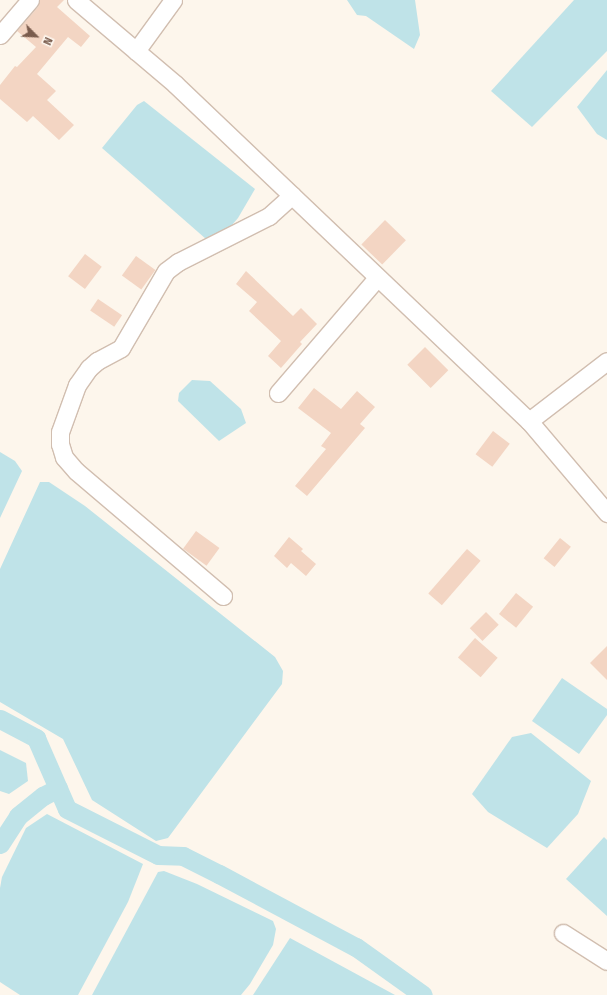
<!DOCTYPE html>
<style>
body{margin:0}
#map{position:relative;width:607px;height:995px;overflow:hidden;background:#fdf6ec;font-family:"Fira Sans",sans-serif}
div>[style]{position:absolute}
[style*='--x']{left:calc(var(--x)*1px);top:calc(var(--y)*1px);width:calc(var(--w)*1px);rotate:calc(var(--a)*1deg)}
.water>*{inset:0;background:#bfe3e8}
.canal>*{height:19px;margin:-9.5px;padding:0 9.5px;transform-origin:9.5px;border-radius:9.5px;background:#bfe3e8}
.building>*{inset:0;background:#f3d5c3;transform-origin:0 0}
.roads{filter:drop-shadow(1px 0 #d1beb0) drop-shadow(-1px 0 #d1beb0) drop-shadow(0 1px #d1beb0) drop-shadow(0 -1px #d1beb0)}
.minor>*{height:17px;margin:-8.5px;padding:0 8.5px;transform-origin:8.5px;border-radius:8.5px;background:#fff}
span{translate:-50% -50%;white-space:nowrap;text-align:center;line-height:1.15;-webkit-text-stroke:3px #fffaf3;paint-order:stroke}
.north{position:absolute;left:16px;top:16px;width:40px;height:40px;-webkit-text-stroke:3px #fffaf3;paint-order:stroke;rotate:114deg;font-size:11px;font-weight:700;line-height:16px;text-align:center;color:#7a5c4d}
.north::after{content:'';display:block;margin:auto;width:14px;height:18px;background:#7a5c4d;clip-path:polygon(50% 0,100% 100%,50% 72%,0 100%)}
</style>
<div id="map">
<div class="water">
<i style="clip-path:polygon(347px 0,415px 0,420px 35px,414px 49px,366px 16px,357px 15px)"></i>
<i style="clip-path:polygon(574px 0,607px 0,607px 51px,532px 127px,491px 91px)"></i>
<i style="clip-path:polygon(607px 70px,607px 140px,597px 134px,577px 107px)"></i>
<i style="clip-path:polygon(144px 101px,255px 189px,238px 218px,226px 232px,206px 239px,102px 148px,137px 105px)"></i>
<i style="clip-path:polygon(192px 380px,210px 381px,241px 409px,246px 423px,219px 441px,178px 401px,179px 393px)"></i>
<i style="clip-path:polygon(0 452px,15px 461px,22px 471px,0 518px)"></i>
<i style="clip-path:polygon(40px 482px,49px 482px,85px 506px,275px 657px,283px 671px,282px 684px,168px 838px,156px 841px,92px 800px,63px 739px,0 702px,0 569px)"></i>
<i style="clip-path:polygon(562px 678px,607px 709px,607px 715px,579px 754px,532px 721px)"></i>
<i style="clip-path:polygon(531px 733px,591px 781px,578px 814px,547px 848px,488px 812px,472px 794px,512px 737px)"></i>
<i style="clip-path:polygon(0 750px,26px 763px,28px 781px,9px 794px,0 791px)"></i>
<i style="clip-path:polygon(47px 814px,143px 864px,128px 902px,78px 995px,20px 995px,0 982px,0 888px,2px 877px,26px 828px)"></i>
<i style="clip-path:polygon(604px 837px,607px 840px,607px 916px,566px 879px)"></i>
<i style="clip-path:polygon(164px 871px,197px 884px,273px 921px,276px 929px,273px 945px,250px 984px,241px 995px,92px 995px,158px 872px)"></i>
<i style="clip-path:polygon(290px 938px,395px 995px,253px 995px)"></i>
</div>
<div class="canal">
<i style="--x:0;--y:719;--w:41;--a:27.8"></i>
<i style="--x:36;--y:738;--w:77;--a:66.4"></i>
<i style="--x:67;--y:809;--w:102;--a:26.8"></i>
<i style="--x:158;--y:855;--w:25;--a:2"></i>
<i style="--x:183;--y:856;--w:40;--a:26.6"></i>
<i style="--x:219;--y:874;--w:155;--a:28.1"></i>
<i style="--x:356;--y:947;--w:82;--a:35.6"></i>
<i style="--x:0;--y:844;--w:33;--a:-57"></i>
<i style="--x:18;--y:816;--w:32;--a:-39"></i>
<i style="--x:43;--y:796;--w:17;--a:-28"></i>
</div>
<div class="building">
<i style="clip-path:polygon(40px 0,64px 0,57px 7px,90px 36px,81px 47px,68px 37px,37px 74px,56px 91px,47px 100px,74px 125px,59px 140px,33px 116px,27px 122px,0 99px,0 85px,15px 66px,17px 67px,36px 47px,17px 31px,38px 7px)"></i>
<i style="left:385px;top:220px;width:29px;height:34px;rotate:44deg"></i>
<i style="left:85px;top:254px;width:21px;height:28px;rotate:37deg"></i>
<i style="left:136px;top:256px;width:24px;height:24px;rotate:36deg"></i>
<i style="clip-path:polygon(246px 271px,293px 316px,301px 308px,317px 324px,300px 342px,302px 344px,281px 368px,268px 356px,281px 341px,249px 311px,257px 302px,236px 284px)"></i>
<i style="left:98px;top:299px;width:29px;height:14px;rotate:34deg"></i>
<i style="left:425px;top:347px;width:33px;height:25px;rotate:45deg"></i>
<i style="clip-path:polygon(314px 388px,341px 409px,357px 391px,375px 407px,360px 424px,365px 428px,307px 496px,295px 486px,326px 449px,321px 446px,331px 433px,298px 408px)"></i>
<i style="left:493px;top:431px;width:21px;height:29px;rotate:37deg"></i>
<i style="left:196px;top:531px;width:29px;height:22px;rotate:36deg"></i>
<i style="clip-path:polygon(289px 537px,303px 549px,301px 551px,316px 564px,306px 576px,291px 563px,287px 568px,274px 556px)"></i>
<i style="left:560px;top:538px;width:14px;height:26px;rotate:39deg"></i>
<i style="left:467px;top:549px;width:18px;height:59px;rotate:41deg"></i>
<i style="left:516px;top:593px;width:22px;height:27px;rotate:39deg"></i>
<i style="left:486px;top:612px;width:18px;height:23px;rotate:45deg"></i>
<i style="left:475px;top:638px;width:30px;height:26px;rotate:41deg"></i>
<i style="clip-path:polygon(607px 646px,607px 680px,590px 663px)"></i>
</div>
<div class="roads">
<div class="minor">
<i style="--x:76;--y:0;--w:130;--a:40.3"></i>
<i style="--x:175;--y:84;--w:489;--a:43.6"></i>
<i style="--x:529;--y:421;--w:121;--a:49.7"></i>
<i style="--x:0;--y:35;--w:46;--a:-49.4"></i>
<i style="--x:136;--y:51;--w:63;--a:-54"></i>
<i style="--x:278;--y:393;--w:152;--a:-49.3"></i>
<i style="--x:529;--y:421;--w:98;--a:-37.6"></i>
<i style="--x:223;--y:596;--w:193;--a:-139.6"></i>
<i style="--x:76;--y:471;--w:18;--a:-131"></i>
<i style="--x:64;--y:457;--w:14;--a:-107"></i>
<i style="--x:60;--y:444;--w:12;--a:-90"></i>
<i style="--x:60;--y:432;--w:50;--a:-70.1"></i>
<i style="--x:77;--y:385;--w:21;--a:-55"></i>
<i style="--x:89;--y:368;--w:11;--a:-41"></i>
<i style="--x:97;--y:361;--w:27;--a:-28"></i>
<i style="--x:121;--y:348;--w:89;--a:-59.7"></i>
<i style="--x:166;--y:271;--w:15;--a:-37"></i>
<i style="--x:178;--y:262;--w:102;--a:-26.8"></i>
<i style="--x:269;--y:216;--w:31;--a:-42"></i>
<i style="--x:563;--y:933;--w:52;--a:32.5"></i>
</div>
</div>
<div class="north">N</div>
</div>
